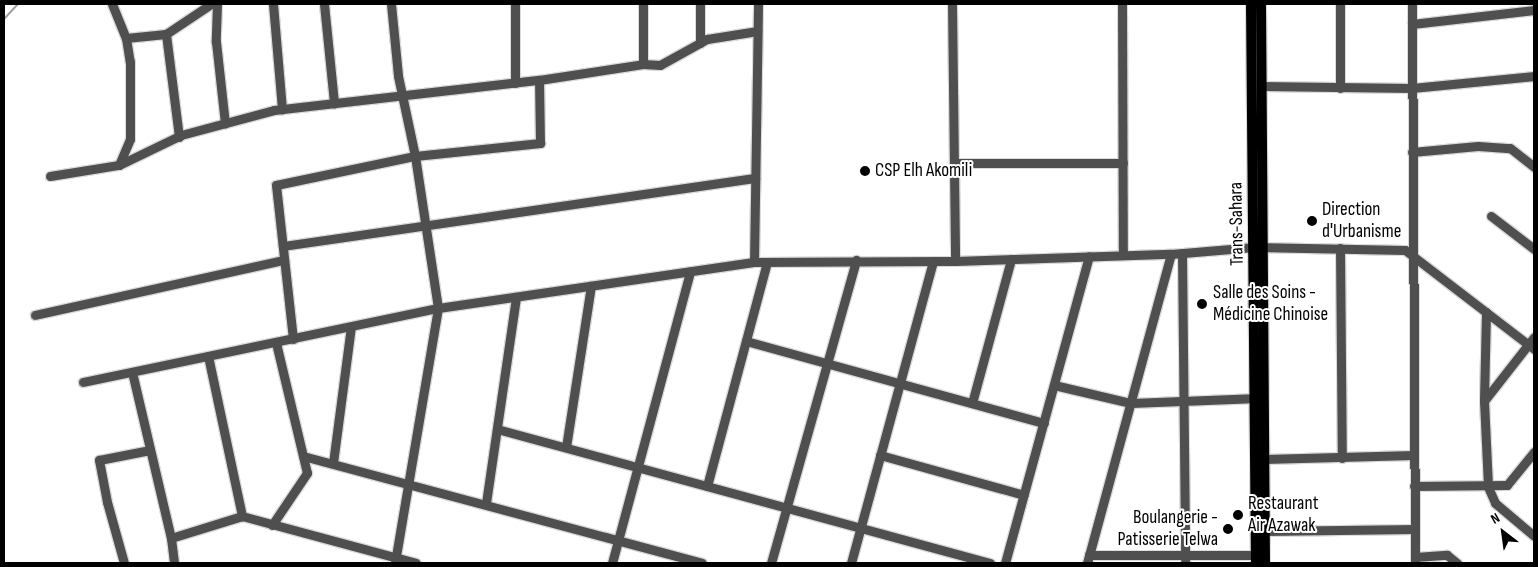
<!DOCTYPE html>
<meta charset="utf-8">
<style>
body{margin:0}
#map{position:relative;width:1538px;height:567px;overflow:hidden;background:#fff;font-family:"Sofia Sans Condensed",sans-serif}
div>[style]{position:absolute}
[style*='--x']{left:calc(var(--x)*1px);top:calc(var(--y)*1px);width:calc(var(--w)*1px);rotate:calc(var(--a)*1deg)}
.stream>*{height:2px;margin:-1px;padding:0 1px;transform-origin:1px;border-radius:1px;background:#9d9d9d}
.roads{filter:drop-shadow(1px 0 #dbdbdb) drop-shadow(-1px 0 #dbdbdb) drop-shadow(0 1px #dbdbdb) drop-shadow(0 -1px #dbdbdb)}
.minor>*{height:9px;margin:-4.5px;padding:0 4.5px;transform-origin:4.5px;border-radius:4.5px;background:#4f4f4f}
.major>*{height:10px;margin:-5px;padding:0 5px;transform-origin:5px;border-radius:5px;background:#000}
.dots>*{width:14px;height:14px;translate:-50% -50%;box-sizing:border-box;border:2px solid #fff;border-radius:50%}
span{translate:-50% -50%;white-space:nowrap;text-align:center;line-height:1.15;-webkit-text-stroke:4px #fff;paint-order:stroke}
.poi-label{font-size:19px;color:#000}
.left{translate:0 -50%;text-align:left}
.right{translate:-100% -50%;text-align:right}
.street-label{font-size:19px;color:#000}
.frame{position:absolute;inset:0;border:5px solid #000;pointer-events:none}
.north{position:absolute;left:1478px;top:507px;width:50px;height:50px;-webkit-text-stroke:4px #fff;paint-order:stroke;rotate:330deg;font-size:14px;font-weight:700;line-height:20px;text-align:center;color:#000}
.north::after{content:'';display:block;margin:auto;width:18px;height:22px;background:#000;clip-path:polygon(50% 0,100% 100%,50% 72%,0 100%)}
</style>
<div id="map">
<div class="stream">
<i style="--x:4;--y:19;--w:21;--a:-47"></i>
</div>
<div class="roads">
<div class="minor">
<i style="--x:112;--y:4;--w:37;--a:68"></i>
<i style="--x:126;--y:38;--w:24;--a:81"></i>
<i style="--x:130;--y:62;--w:77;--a:90"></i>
<i style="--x:130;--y:139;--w:28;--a:113"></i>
<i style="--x:217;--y:4;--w:38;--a:92"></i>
<i style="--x:216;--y:42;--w:82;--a:83.7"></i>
<i style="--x:273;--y:4;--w:106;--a:85.1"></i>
<i style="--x:324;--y:4;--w:100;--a:84.2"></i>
<i style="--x:391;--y:4;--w:72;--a:84.4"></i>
<i style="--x:398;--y:76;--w:82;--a:78"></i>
<i style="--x:415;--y:156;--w:154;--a:81.4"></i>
<i style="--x:438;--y:308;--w:259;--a:99.6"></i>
<i style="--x:515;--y:4;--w:79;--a:90"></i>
<i style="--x:643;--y:4;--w:60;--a:90"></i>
<i style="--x:700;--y:4;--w:39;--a:90"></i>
<i style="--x:952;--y:4;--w:257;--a:89.3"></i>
<i style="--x:1122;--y:4;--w:251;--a:89.8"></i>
<i style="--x:1340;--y:4;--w:84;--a:90"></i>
<i style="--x:1412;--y:4;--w:559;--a:89.69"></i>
<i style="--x:1412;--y:24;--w:123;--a:-6.5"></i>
<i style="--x:126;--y:38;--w:40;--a:-5.7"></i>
<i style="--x:1261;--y:86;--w:151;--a:0.8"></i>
<i style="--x:1412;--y:88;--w:123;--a:-5.6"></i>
<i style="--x:179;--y:137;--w:104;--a:-97.2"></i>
<i style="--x:166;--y:34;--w:54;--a:-33.7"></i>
<i style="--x:1412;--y:152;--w:66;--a:-5.2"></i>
<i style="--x:1478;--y:146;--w:32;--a:4"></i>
<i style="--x:1510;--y:148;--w:31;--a:38"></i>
<i style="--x:955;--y:163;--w:168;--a:0"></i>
<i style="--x:50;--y:176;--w:70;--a:-9.1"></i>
<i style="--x:119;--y:165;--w:69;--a:-25.8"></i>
<i style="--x:181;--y:135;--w:96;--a:-15"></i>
<i style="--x:274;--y:110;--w:267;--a:-6.5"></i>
<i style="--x:539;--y:80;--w:105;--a:-8.7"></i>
<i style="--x:643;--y:64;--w:17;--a:3"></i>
<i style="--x:660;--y:65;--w:54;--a:-29"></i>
<i style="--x:707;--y:39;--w:51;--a:-9.1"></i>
<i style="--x:1491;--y:216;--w:54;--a:37.5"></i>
<i style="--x:283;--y:246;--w:477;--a:-8.2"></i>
<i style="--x:1340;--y:248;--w:210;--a:89.5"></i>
<i style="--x:1182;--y:253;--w:310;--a:89.4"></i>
<i style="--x:754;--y:262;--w:258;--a:-89.1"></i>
<i style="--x:1486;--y:312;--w:89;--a:91.3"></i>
<i style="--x:1484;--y:401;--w:86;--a:87.3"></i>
<i style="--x:1488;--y:487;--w:17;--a:66"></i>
<i style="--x:1495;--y:503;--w:51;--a:40.2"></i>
<i style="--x:35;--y:315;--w:255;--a:-12.5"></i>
<i style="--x:293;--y:339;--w:155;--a:-96.3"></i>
<i style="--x:276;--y:185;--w:142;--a:-11.8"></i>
<i style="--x:415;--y:156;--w:126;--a:-5.9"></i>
<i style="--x:540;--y:143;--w:63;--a:-90.9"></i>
<i style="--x:746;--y:341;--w:309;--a:15.4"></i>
<i style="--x:208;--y:356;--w:164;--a:78"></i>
<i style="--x:132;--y:372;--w:171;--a:76.8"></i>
<i style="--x:171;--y:538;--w:25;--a:83"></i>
<i style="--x:83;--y:382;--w:363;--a:-11.8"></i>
<i style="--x:438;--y:308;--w:319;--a:-8.3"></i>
<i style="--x:754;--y:262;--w:201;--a:-0.3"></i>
<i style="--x:955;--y:261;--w:216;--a:-1.9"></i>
<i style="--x:1171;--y:254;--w:84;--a:-4.8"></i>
<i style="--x:1255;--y:247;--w:150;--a:1.1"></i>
<i style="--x:1405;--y:250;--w:163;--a:37.5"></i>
<i style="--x:1054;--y:385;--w:79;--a:13.2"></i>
<i style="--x:1131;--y:403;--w:125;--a:-2.3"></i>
<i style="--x:1484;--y:401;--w:81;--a:-52"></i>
<i style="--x:972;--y:403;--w:149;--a:-74.8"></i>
<i style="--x:497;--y:429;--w:511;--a:15.21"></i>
<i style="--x:566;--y:447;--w:163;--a:-81.2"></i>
<i style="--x:880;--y:455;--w:149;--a:15.5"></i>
<i style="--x:303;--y:456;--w:413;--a:15"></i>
<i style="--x:1264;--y:459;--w:150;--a:-1.5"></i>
<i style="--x:333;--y:463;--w:137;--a:-82.5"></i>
<i style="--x:707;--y:486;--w:232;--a:-75"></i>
<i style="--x:1414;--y:486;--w:93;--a:-0.6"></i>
<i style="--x:1507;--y:485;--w:43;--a:-50.7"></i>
<i style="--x:486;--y:503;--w:208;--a:-81.7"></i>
<i style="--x:272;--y:525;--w:63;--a:-56.1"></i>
<i style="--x:307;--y:473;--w:134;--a:-103.4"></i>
<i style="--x:1265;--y:531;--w:150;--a:-0.8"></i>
<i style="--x:171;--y:538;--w:74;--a:-17.2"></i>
<i style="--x:242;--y:516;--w:180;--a:15.1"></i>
<i style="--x:1089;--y:555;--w:167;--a:0"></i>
<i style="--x:1415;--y:557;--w:32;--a:-4"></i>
<i style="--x:1447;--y:555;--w:13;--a:39"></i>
<i style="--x:124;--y:563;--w:63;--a:-105.6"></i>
<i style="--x:107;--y:502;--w:43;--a:-100.8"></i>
<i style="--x:99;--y:460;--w:52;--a:-11.1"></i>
<i style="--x:612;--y:563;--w:302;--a:-75"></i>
<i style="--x:771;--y:563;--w:315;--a:-74.3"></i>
<i style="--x:851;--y:563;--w:313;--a:-74.8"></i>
<i style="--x:1005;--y:563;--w:318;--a:-74.7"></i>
<i style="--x:1087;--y:563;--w:320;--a:-74.8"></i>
</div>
<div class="major">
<i style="--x:1251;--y:4;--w:559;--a:89.49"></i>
<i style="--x:1261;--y:4;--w:559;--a:89.59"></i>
</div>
</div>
<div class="dots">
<i style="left:865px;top:171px;background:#000"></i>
<i style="left:1312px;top:221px;background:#000"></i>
<i style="left:1202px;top:304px;background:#000"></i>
<i style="left:1238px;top:515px;background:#000"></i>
<i style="left:1228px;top:529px;background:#000"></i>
</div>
<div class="poi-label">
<span class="left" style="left:875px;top:171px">CSP Elh Akomili</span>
<span class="left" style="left:1322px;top:221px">Direction<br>d'Urbanisme</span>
<span class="left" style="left:1213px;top:304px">Salle des Soins -<br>Médicine Chinoise</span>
<span class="left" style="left:1248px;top:515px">Restaurant<br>Air Azawak</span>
<span class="right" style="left:1218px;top:529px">Boulangerie -<br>Patisserie Telwa</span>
</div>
<div class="street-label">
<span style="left:1237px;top:224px;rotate:-91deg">Trans-Sahara</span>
</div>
<div class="frame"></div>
<div class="north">N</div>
</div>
